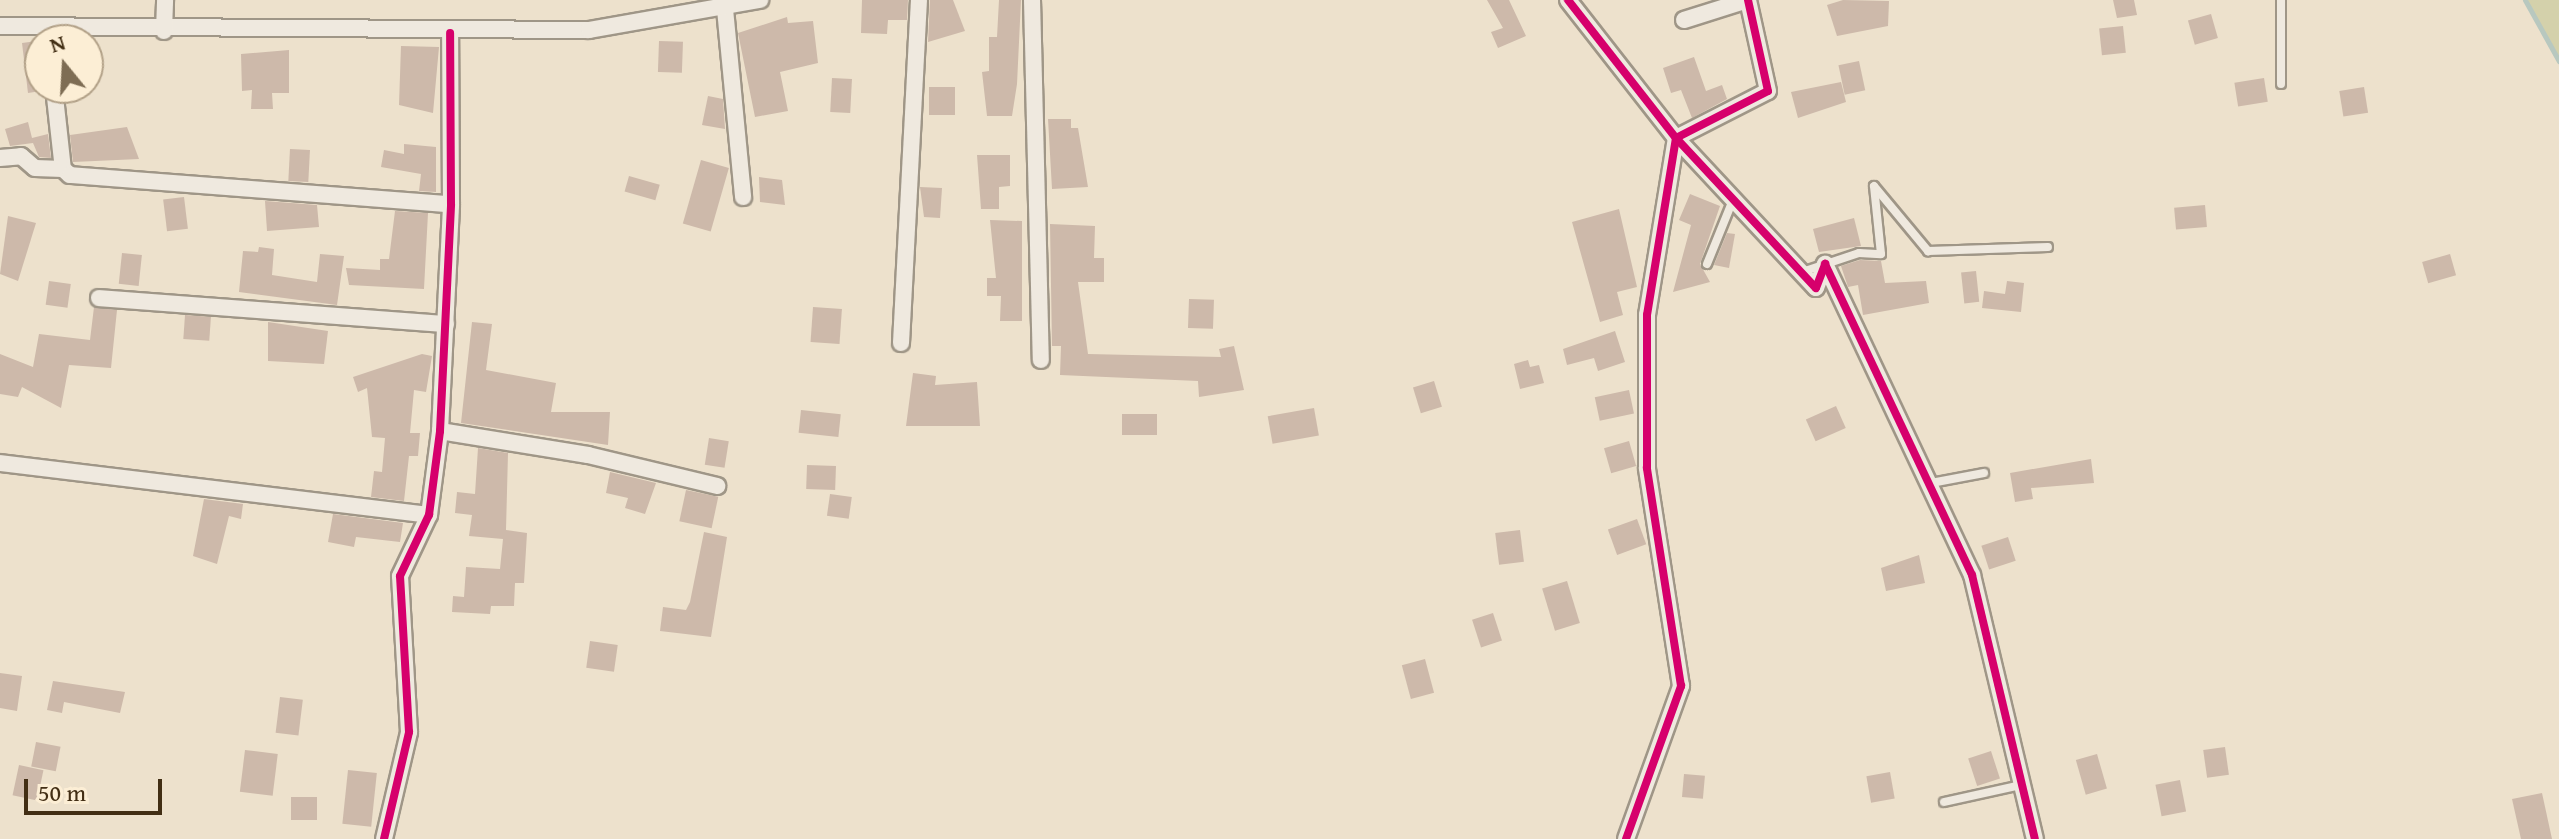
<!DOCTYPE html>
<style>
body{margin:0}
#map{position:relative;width:2559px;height:839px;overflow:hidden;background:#ede1cc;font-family:"Gentium Book Plus",serif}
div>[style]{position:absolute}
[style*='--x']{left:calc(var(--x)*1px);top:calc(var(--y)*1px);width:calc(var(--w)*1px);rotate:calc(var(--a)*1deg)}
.green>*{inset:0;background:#d4d1ab}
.stream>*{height:5px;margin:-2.5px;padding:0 2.5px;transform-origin:2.5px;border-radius:2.5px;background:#b8c8bf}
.building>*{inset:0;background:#cdb9aa;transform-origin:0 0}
.roads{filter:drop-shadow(2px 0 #9f9687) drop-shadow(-2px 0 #9f9687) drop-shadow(0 2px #9f9687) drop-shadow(0 -2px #9f9687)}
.lane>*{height:8px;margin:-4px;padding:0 4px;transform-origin:4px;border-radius:4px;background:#efe9df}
.street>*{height:16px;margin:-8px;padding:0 8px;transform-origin:8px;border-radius:8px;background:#efe9df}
.cycleway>*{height:8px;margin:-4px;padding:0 4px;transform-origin:4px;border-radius:4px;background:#d6006c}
span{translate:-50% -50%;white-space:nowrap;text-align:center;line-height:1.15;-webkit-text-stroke:6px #fceed5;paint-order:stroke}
.north{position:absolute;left:24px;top:24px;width:80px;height:80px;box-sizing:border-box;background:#fceed5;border:2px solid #b2a188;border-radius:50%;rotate:342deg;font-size:22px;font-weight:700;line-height:32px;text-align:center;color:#422e14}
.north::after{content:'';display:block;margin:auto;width:28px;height:36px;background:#7e6d54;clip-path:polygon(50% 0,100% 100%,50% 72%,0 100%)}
.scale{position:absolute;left:24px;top:779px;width:138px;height:36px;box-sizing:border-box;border:4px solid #422e14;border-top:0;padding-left:10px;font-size:24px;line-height:28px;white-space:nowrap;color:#422e14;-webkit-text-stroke:6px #fceed5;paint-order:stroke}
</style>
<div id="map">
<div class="green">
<i style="clip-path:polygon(2525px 0,2559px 0,2559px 61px,2539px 22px)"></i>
</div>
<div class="stream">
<i style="--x:2525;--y:0;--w:70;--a:60.9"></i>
</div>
<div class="building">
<i style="clip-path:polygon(862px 0,908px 0,907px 20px,888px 20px,887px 34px,861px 33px)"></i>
<i style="clip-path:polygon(930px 0,953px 0,965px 31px,928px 42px)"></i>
<i style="clip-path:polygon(999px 0,1021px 0,1017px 84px,1012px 116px,987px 116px,982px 72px,989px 71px,989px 37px,997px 37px)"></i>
<i style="clip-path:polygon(1487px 0,1509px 0,1526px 36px,1498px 48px,1491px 32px,1503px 28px)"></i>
<i style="clip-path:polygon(1843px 0,1889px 1px,1888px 26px,1837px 36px,1827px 5px)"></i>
<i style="clip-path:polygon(2113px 0,2134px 0,2137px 15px,2117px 18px)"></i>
<i style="left:2211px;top:14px;width:25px;height:24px;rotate:74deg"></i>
<i style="clip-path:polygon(787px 17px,788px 23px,813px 21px,818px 63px,780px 72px,788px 111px,755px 117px,738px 33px)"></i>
<i style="left:2123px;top:26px;width:27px;height:24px;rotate:84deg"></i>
<i style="clip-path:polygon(37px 41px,41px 91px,28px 93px,22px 43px)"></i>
<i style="left:659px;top:41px;width:24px;height:31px;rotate:2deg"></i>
<i style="clip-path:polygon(401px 46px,439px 47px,433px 113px,399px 105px)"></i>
<i style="clip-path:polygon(289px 50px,289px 93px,272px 93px,273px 109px,251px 109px,252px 90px,242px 91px,241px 54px)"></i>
<i style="clip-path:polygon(1694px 57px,1706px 91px,1722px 85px,1727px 99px,1692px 118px,1681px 90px,1671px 93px,1663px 68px)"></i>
<i style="left:1859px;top:61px;width:30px;height:21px;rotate:78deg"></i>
<i style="left:832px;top:78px;width:20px;height:34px;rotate:3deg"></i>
<i style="left:2264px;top:78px;width:24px;height:30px;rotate:81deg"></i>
<i style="clip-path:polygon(1841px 82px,1846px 102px,1798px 118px,1791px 92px)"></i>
<i style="left:929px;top:87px;width:26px;height:28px"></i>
<i style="left:2364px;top:87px;width:26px;height:25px;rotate:81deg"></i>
<i style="clip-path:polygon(708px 96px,723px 99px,725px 129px,702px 125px)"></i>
<i style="clip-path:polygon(1048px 119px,1071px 119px,1071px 128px,1078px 128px,1088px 187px,1052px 189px)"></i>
<i style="clip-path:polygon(28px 122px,32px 138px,48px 134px,51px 158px,39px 157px,33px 143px,10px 146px,5px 129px)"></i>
<i style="clip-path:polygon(127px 127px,139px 159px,73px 162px,70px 135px)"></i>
<i style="clip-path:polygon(404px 144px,436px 147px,436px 192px,419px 191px,421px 174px,381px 167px,384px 150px,404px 154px)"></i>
<i style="left:290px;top:149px;width:20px;height:32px;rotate:3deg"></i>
<i style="clip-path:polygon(977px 155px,1010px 155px,1010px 186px,999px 187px,999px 209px,981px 209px)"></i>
<i style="left:701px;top:160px;width:29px;height:66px;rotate:16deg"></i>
<i style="left:629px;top:176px;width:32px;height:16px;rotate:16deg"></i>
<i style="clip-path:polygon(759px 177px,782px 180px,785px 205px,760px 202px)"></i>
<i style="clip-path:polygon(920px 187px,942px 188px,940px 218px,924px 217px)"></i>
<i style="clip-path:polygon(1690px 194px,1720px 206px,1700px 264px,1710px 282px,1673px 292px,1691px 225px,1679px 220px)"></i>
<i style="left:184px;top:197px;width:32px;height:21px;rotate:83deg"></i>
<i style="clip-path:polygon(265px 201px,317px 205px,319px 227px,267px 231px)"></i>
<i style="left:2205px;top:205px;width:22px;height:31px;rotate:85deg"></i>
<i style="clip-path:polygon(1619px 209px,1637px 287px,1617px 292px,1623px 315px,1600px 322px,1572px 222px)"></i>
<i style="clip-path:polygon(395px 211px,428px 213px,424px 289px,349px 285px,346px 268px,380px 270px,380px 259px,389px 259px)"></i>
<i style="clip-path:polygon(8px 216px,36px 223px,18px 281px,0 274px)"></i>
<i style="clip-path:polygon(1854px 218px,1861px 246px,1819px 252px,1813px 229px)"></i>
<i style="clip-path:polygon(990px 220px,1022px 221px,1022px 321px,1000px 321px,1001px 296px,987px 296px,987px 278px,996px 278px)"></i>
<i style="clip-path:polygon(1050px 224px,1095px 226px,1094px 258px,1104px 258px,1104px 282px,1078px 282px,1088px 354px,1221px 357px,1219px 349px,1234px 346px,1244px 390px,1199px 397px,1198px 381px,1060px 375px,1061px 346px,1052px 346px)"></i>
<i style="clip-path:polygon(1727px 233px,1735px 234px,1729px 268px,1714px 265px)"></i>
<i style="clip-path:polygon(259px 247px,274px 249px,272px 275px,317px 282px,320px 254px,344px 256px,337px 305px,239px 292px,243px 251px,258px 252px)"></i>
<i style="left:122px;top:253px;width:20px;height:31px;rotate:6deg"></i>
<i style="left:2450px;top:254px;width:22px;height:29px;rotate:74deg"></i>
<i style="clip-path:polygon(1860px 260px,1881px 261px,1885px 283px,1926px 281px,1929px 303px,1863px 315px,1858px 285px,1848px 287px,1841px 266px)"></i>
<i style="left:1976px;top:271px;width:31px;height:15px;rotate:84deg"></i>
<i style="left:49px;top:281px;width:22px;height:24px;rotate:8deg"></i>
<i style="clip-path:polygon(2007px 281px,2024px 283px,2021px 312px,1982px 308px,1984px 291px,2005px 294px)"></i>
<i style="left:1189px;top:299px;width:25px;height:29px;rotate:2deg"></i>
<i style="clip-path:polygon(94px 307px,117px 310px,111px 368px,69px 365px,61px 408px,22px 387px,18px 397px,0 394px,0 354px,33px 367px,39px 334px,90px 340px)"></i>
<i style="left:813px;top:307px;width:29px;height:35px;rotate:4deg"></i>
<i style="left:185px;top:315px;width:26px;height:24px;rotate:4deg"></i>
<i style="clip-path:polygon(268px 322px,328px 331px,324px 364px,268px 361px)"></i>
<i style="clip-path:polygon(472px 322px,492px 324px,486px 370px,556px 383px,551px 412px,610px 412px,608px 445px,461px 423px)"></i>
<i style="clip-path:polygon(1615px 331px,1625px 362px,1598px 371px,1594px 358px,1567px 365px,1563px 349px)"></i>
<i style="clip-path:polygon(422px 354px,432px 356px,426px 392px,414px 390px,410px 433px,420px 433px,418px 456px,409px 456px,404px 501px,371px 497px,374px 471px,382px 472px,385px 438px,372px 437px,367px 388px,358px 392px,353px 377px)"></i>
<i style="clip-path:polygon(1528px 360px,1530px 367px,1539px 365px,1544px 383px,1520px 389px,1514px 364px)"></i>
<i style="clip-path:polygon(913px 373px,936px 376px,935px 385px,977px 382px,980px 426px,906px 426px)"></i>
<i style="left:1434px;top:381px;width:27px;height:22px;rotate:73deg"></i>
<i style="left:1629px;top:390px;width:24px;height:35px;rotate:78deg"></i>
<i style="left:1836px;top:406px;width:24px;height:33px;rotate:66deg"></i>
<i style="left:1314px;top:408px;width:28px;height:47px;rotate:80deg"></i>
<i style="left:801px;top:410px;width:40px;height:23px;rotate:6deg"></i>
<i style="left:1122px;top:414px;width:35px;height:21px"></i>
<i style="left:709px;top:438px;width:20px;height:27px;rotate:9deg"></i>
<i style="left:1629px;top:441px;width:26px;height:26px;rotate:74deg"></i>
<i style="clip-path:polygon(478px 448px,508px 453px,506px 530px,527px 533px,524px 583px,515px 583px,514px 606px,491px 606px,490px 614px,452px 612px,453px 596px,464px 597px,466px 567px,500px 569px,503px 539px,469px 536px,472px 515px,455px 513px,457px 492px,475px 494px)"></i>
<i style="clip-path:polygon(2091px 459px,2094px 483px,2031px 488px,2033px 499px,2015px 502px,2010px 473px)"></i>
<i style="left:807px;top:465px;width:29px;height:24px;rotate:2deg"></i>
<i style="clip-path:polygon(610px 472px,656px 483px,645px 514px,625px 508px,628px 498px,606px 493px)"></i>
<i style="left:686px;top:490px;width:33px;height:32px;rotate:12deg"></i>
<i style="left:830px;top:494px;width:22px;height:22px;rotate:8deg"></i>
<i style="clip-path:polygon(204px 499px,243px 504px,241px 519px,229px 516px,217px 564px,193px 556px)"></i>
<i style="clip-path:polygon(333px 514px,403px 523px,400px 542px,356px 537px,354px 547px,328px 542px)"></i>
<i style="left:1637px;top:519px;width:27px;height:31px;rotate:70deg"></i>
<i style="left:1520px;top:530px;width:32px;height:25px;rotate:83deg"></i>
<i style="clip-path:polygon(704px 532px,727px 537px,711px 637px,660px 631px,663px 607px,686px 610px,690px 602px)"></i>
<i style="left:2008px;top:537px;width:25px;height:28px;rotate:72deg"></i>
<i style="clip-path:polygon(1919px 555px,1925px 583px,1886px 591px,1881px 568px)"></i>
<i style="left:1567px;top:581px;width:44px;height:26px;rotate:73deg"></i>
<i style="left:1493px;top:613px;width:29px;height:22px;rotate:72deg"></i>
<i style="left:590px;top:641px;width:28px;height:27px;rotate:8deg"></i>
<i style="left:1425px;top:659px;width:35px;height:24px;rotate:75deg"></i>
<i style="clip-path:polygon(0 673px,22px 676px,17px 711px,0 708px)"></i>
<i style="clip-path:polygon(53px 681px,125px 692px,120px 713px,64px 702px,62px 713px,47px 710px)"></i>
<i style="left:280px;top:697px;width:23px;height:36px;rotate:7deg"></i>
<i style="left:36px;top:742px;width:25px;height:25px;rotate:11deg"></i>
<i style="left:2225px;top:747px;width:28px;height:22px;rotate:82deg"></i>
<i style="left:245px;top:750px;width:33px;height:42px;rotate:7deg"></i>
<i style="left:1991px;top:751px;width:29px;height:24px;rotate:72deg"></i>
<i style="left:2097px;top:754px;width:36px;height:22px;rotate:74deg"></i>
<i style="left:19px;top:765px;width:25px;height:31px;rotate:12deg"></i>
<i style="left:348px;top:770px;width:29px;height:54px;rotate:6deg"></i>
<i style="left:1890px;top:772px;width:27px;height:24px;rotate:80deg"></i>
<i style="left:1684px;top:774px;width:21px;height:23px;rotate:5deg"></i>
<i style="left:2180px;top:780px;width:32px;height:25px;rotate:79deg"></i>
<i style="clip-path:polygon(2542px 793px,2552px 839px,2521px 839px,2512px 799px)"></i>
<i style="left:291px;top:797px;width:26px;height:23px"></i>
</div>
<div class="roads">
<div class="lane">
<i style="--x:2281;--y:84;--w:84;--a:-90"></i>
<i style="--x:1707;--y:264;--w:69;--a:-67.9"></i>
<i style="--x:1802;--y:272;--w:60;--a:-18.4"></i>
<i style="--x:1859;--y:253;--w:22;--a:3"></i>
<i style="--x:1881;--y:254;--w:68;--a:-95.9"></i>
<i style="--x:1874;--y:186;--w:85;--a:50.3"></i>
<i style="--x:1928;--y:251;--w:120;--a:-1.9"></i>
<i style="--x:1931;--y:483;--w:54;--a:-10.7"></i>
<i style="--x:1944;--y:802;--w:79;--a:-12.4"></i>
</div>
<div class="street">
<i style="--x:1032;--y:0;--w:360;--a:88.6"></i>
<i style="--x:1568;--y:0;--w:175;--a:52"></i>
<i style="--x:1676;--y:138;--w:205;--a:47"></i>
<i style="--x:1816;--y:288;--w:26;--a:-69"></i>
<i style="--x:1825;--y:264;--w:344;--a:64.7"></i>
<i style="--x:1972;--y:575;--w:271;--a:76.6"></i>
<i style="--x:725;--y:9;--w:189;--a:84.5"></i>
<i style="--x:1684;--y:20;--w:67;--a:-17.4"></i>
<i style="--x:0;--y:26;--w:589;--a:0.39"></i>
<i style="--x:589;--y:30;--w:174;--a:-10"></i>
<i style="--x:164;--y:31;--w:31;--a:-88"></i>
<i style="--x:54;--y:88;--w:81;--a:83.7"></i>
<i style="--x:0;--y:158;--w:21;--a:-5"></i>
<i style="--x:21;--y:156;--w:18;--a:41"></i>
<i style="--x:35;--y:168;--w:28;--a:2"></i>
<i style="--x:63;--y:169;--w:9;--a:41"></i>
<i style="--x:70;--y:175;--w:382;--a:4.4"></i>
<i style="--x:99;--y:298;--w:348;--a:4.3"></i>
<i style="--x:901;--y:343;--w:343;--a:-87"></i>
<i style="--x:440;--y:431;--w:150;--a:9.2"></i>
<i style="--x:588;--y:455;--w:133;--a:13.5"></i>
<i style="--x:0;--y:463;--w:432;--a:6.9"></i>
<i style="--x:384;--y:839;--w:110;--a:-76.8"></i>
<i style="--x:409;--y:732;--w:156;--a:-93.3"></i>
<i style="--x:400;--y:576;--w:68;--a:-64.6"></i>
<i style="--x:429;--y:515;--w:85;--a:-82.5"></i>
<i style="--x:440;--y:431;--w:227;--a:-87.2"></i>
<i style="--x:451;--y:204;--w:171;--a:-90.3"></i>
<i style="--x:1626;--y:839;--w:163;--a:-70.2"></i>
<i style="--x:1681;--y:686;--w:221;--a:-98.9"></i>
<i style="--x:1647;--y:468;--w:153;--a:-90"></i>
<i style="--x:1647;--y:315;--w:179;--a:-80.7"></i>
<i style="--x:1676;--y:138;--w:103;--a:-27.1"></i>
<i style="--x:1768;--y:91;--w:93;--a:-102.4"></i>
</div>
</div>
<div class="cycleway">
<i style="--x:1568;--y:0;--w:175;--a:52"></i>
<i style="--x:1676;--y:138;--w:205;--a:47"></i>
<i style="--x:1816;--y:288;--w:26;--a:-69"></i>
<i style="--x:1825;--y:264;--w:344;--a:64.7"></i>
<i style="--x:1972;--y:575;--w:271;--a:76.6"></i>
<i style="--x:384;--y:839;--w:110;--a:-76.8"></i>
<i style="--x:409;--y:732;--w:156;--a:-93.3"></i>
<i style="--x:400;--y:576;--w:68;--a:-64.6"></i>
<i style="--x:429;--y:515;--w:85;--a:-82.5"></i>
<i style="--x:440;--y:431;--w:227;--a:-87.2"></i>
<i style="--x:451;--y:204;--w:171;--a:-90.3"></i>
<i style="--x:1626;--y:839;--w:163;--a:-70.2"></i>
<i style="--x:1681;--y:686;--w:221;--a:-98.9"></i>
<i style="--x:1647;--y:468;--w:153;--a:-90"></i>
<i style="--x:1647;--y:315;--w:179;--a:-80.7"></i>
<i style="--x:1676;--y:138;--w:103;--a:-27.1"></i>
<i style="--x:1768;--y:91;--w:93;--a:-102.4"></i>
</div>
<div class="north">N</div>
<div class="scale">50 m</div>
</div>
